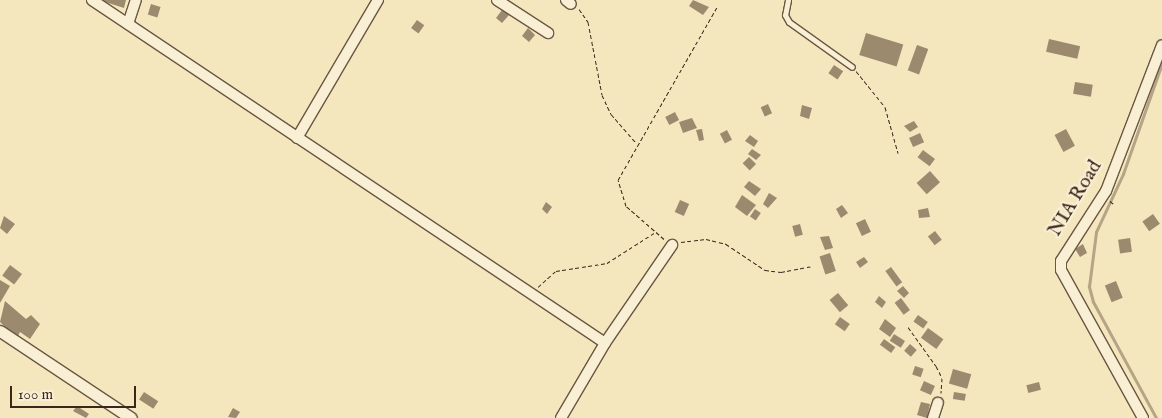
<!DOCTYPE html>
<style>
body{margin:0}
#map{position:relative;width:1162px;height:418px;overflow:hidden;background:#f4e7bd;font-family:"IM FELL English",serif}
div>[style]{position:absolute}
[style*='--x']{left:calc(var(--x)*1px);top:calc(var(--y)*1px);width:calc(var(--w)*1px);rotate:calc(var(--a)*1deg)}
.stream>*{height:2.5px;margin:-1.25px;padding:0 1.25px;transform-origin:1.25px;border-radius:1.25px;background:#b5a586}
.building>*{inset:0;background:#9c8a6f;transform-origin:0 0}
.path>*{height:1px;margin-top:-0.5px;transform-origin:0;background:repeating-linear-gradient(90deg,#3c251a 0 4px,transparent 0 6.5px)}
.roads{filter:drop-shadow(1px 0 #6a5643) drop-shadow(-1px 0 #6a5643) drop-shadow(0 1px #6a5643) drop-shadow(0 -1px #6a5643)}
.service>*{height:5px;margin:-2.5px;padding:0 2.5px;transform-origin:2.5px;border-radius:2.5px;background:#f8efd4}
.minor>*{height:10px;margin:-5px;padding:0 5px;transform-origin:5px;border-radius:5px;background:#f8efd4}
.tertiary>*{height:11px;margin:-5.5px;padding:0 5.5px;transform-origin:5.5px;border-radius:5.5px;background:#f8efd4}
span{translate:-50% -50%;white-space:nowrap;text-align:center;line-height:1.15;-webkit-text-stroke:4.5px #f8efd4;paint-order:stroke}
.street-label{font-size:19px;color:#3c251a}
.scale{position:absolute;left:10px;top:386px;width:126px;height:22px;box-sizing:border-box;border:2px solid #3c251a;border-top:0;padding-left:6px;font-size:15px;line-height:18px;white-space:nowrap;color:#3c251a;-webkit-text-stroke:4px #f8efd4;paint-order:stroke}
</style>
<div id="map">
<div class="stream">
<i style="--x:1156;--y:418;--w:132;--a:-118.5"></i>
<i style="--x:1093;--y:302;--w:16;--a:-105"></i>
<i style="--x:1089;--y:287;--w:55;--a:-82.7"></i>
<i style="--x:1096;--y:232;--w:64;--a:-65"></i>
<i style="--x:1123;--y:174;--w:118;--a:-70.6"></i>
</div>
<div class="building">
<i style="clip-path:polygon(99px 0,126px 0,124px 8px)"></i>
<i style="clip-path:polygon(693px 0,709px 7px,703px 15px,689px 6px)"></i>
<i style="left:151px;top:4px;width:10px;height:11px;rotate:17deg"></i>
<i style="clip-path:polygon(502px 10px,509px 15px,502px 23px,496px 18px)"></i>
<i style="left:417px;top:20px;width:9px;height:10px;rotate:36deg"></i>
<i style="clip-path:polygon(528px 28px,535px 35px,529px 42px,522px 36px)"></i>
<i style="left:866px;top:33px;width:39px;height:23px;rotate:17deg"></i>
<i style="left:1049px;top:39px;width:32px;height:13px;rotate:13deg"></i>
<i style="left:917px;top:45px;width:12px;height:27px;rotate:20deg"></i>
<i style="left:834px;top:65px;width:11px;height:10px;rotate:34deg"></i>
<i style="left:1075px;top:82px;width:18px;height:12px;rotate:9deg"></i>
<i style="left:768px;top:104px;width:10px;height:8px;rotate:66deg"></i>
<i style="clip-path:polygon(802px 105px,812px 108px,809px 119px,800px 116px)"></i>
<i style="left:675px;top:112px;width:9px;height:11px;rotate:63deg"></i>
<i style="clip-path:polygon(692px 118px,697px 128px,683px 133px,679px 122px)"></i>
<i style="clip-path:polygon(914px 121px,918px 127px,910px 132px,904px 126px)"></i>
<i style="clip-path:polygon(702px 129px,704px 140px,699px 141px,696px 130px)"></i>
<i style="left:1066px;top:129px;width:19px;height:13px;rotate:62deg"></i>
<i style="left:727px;top:130px;width:11px;height:8px;rotate:63deg"></i>
<i style="left:920px;top:133px;width:10px;height:12px;rotate:66deg"></i>
<i style="clip-path:polygon(750px 135px,758px 141px,754px 147px,745px 141px)"></i>
<i style="clip-path:polygon(752px 149px,761px 155px,756px 160px,748px 154px)"></i>
<i style="left:923px;top:150px;width:15px;height:9px;rotate:37deg"></i>
<i style="left:749px;top:157px;width:10px;height:9px;rotate:45deg"></i>
<i style="left:930px;top:171px;width:15px;height:18px;rotate:48deg"></i>
<i style="clip-path:polygon(749px 181px,761px 189px,755px 196px,744px 187px)"></i>
<i style="clip-path:polygon(769px 193px,777px 198px,768px 208px,763px 204px)"></i>
<i style="clip-path:polygon(742px 195px,756px 205px,747px 216px,735px 207px)"></i>
<i style="left:680px;top:200px;width:10px;height:13px;rotate:24deg"></i>
<i style="clip-path:polygon(546px 202px,552px 207px,547px 214px,542px 209px)"></i>
<i style="clip-path:polygon(842px 205px,848px 213px,841px 218px,836px 209px)"></i>
<i style="clip-path:polygon(928px 208px,930px 217px,919px 218px,918px 210px)"></i>
<i style="left:755px;top:209px;width:7px;height:9px;rotate:34deg"></i>
<i style="left:1153px;top:214px;width:12px;height:13px;rotate:55deg"></i>
<i style="clip-path:polygon(4px 216px,15px 224px,7px 234px,0 228px)"></i>
<i style="left:865px;top:219px;width:14px;height:10px;rotate:65deg"></i>
<i style="left:800px;top:224px;width:11px;height:8px;rotate:75deg"></i>
<i style="left:935px;top:231px;width:11px;height:9px;rotate:52deg"></i>
<i style="clip-path:polygon(829px 236px,833px 248px,825px 250px,820px 237px)"></i>
<i style="left:1130px;top:238px;width:14px;height:12px;rotate:82deg"></i>
<i style="clip-path:polygon(1083px 244px,1087px 253px,1080px 257px,1075px 249px)"></i>
<i style="left:830px;top:253px;width:19px;height:11px;rotate:72deg"></i>
<i style="clip-path:polygon(864px 257px,868px 262px,860px 268px,856px 262px)"></i>
<i style="left:10px;top:265px;width:15px;height:13px;rotate:37deg"></i>
<i style="left:891px;top:267px;width:19px;height:7px;rotate:54deg"></i>
<i style="clip-path:polygon(0 280px,10px 286px,0 303px)"></i>
<i style="left:1116px;top:281px;width:18px;height:12px;rotate:68deg"></i>
<i style="clip-path:polygon(903px 286px,909px 293px,904px 298px,897px 291px)"></i>
<i style="left:838px;top:293px;width:16px;height:11px;rotate:50deg"></i>
<i style="clip-path:polygon(879px 296px,886px 302px,882px 308px,875px 302px)"></i>
<i style="left:901px;top:298px;width:15px;height:8px;rotate:53deg"></i>
<i style="clip-path:polygon(5px 301px,26px 319px,31px 315px,40px 324px,30px 339px,20px 332px,17px 338px,0 322px)"></i>
<i style="left:918px;top:315px;width:12px;height:8px;rotate:35deg"></i>
<i style="left:840px;top:317px;width:12px;height:9px;rotate:35deg"></i>
<i style="clip-path:polygon(885px 319px,896px 328px,890px 337px,879px 329px)"></i>
<i style="left:928px;top:328px;width:19px;height:12px;rotate:36deg"></i>
<i style="left:894px;top:334px;width:13px;height:8px;rotate:32deg"></i>
<i style="left:884px;top:339px;width:14px;height:7px;rotate:36deg"></i>
<i style="left:910px;top:344px;width:9px;height:9px;rotate:41deg"></i>
<i style="left:915px;top:366px;width:9px;height:9px;rotate:18deg"></i>
<i style="left:953px;top:369px;width:19px;height:15px;rotate:16deg"></i>
<i style="left:924px;top:381px;width:12px;height:10px;rotate:24deg"></i>
<i style="left:1039px;top:382px;width:8px;height:13px;rotate:76deg"></i>
<i style="left:144px;top:392px;width:17px;height:9px;rotate:33deg"></i>
<i style="left:954px;top:392px;width:12px;height:7px;rotate:9deg"></i>
<i style="clip-path:polygon(921px 402px,930px 404px,927px 418px,917px 415px)"></i>
<i style="clip-path:polygon(77px 406px,89px 414px,86px 418px,73px 411px)"></i>
<i style="clip-path:polygon(233px 408px,240px 412px,236px 418px,228px 417px)"></i>
</div>
<div class="path">
<i style="--x:579;--y:9;--w:16;--a:55"></i>
<i style="--x:588;--y:22;--w:74;--a:79.1"></i>
<i style="--x:602;--y:95;--w:21;--a:65"></i>
<i style="--x:611;--y:114;--w:37;--a:49"></i>
<i style="--x:856;--y:71;--w:46;--a:51.1"></i>
<i style="--x:885;--y:107;--w:48;--a:74.2"></i>
<i style="--x:1110;--y:201;--w:6;--a:39"></i>
<i style="--x:664;--y:239;--w:50;--a:-139"></i>
<i style="--x:626;--y:206;--w:27;--a:-107"></i>
<i style="--x:618;--y:180;--w:199;--a:-60.2"></i>
<i style="--x:681;--y:242;--w:25;--a:-7"></i>
<i style="--x:706;--y:239;--w:21;--a:14"></i>
<i style="--x:726;--y:244;--w:47;--a:33.7"></i>
<i style="--x:765;--y:270;--w:16;--a:7"></i>
<i style="--x:781;--y:272;--w:32;--a:-11"></i>
<i style="--x:538;--y:287;--w:24;--a:-42"></i>
<i style="--x:556;--y:271;--w:52;--a:-8.9"></i>
<i style="--x:607;--y:263;--w:56;--a:-32.6"></i>
<i style="--x:908;--y:327;--w:48;--a:54.3"></i>
<i style="--x:936;--y:366;--w:13;--a:63"></i>
<i style="--x:942;--y:378;--w:15;--a:94"></i>
</div>
<div class="roads">
<div class="service">
<i style="--x:788;--y:0;--w:15;--a:101"></i>
<i style="--x:785;--y:15;--w:8;--a:60"></i>
<i style="--x:789;--y:22;--w:77;--a:35.5"></i>
</div>
<div class="minor">
<i style="--x:92;--y:0;--w:617;--a:33.77"></i>
<i style="--x:497;--y:0;--w:61;--a:32.9"></i>
<i style="--x:566;--y:0;--w:6;--a:39"></i>
<i style="--x:128;--y:24;--w:25;--a:-72"></i>
<i style="--x:297;--y:138;--w:160;--a:-59.6"></i>
<i style="--x:561;--y:418;--w:87;--a:-59.6"></i>
<i style="--x:605;--y:343;--w:119;--a:-55.6"></i>
<i style="--x:933;--y:418;--w:16;--a:-72"></i>
<i style="--x:1143;--y:418;--w:169;--a:-119"></i>
<i style="--x:1061;--y:270;--w:9;--a:-90"></i>
<i style="--x:1061;--y:261;--w:83;--a:-57.3"></i>
<i style="--x:1106;--y:191;--w:156;--a:-69"></i>
</div>
<div class="tertiary">
<i style="--x:0;--y:331;--w:157;--a:33.6"></i>
</div>
</div>
<div class="street-label">
<span style="left:1076px;top:199px;rotate:-59deg">NIA Road</span>
</div>
<div class="scale">100 m</div>
</div>
